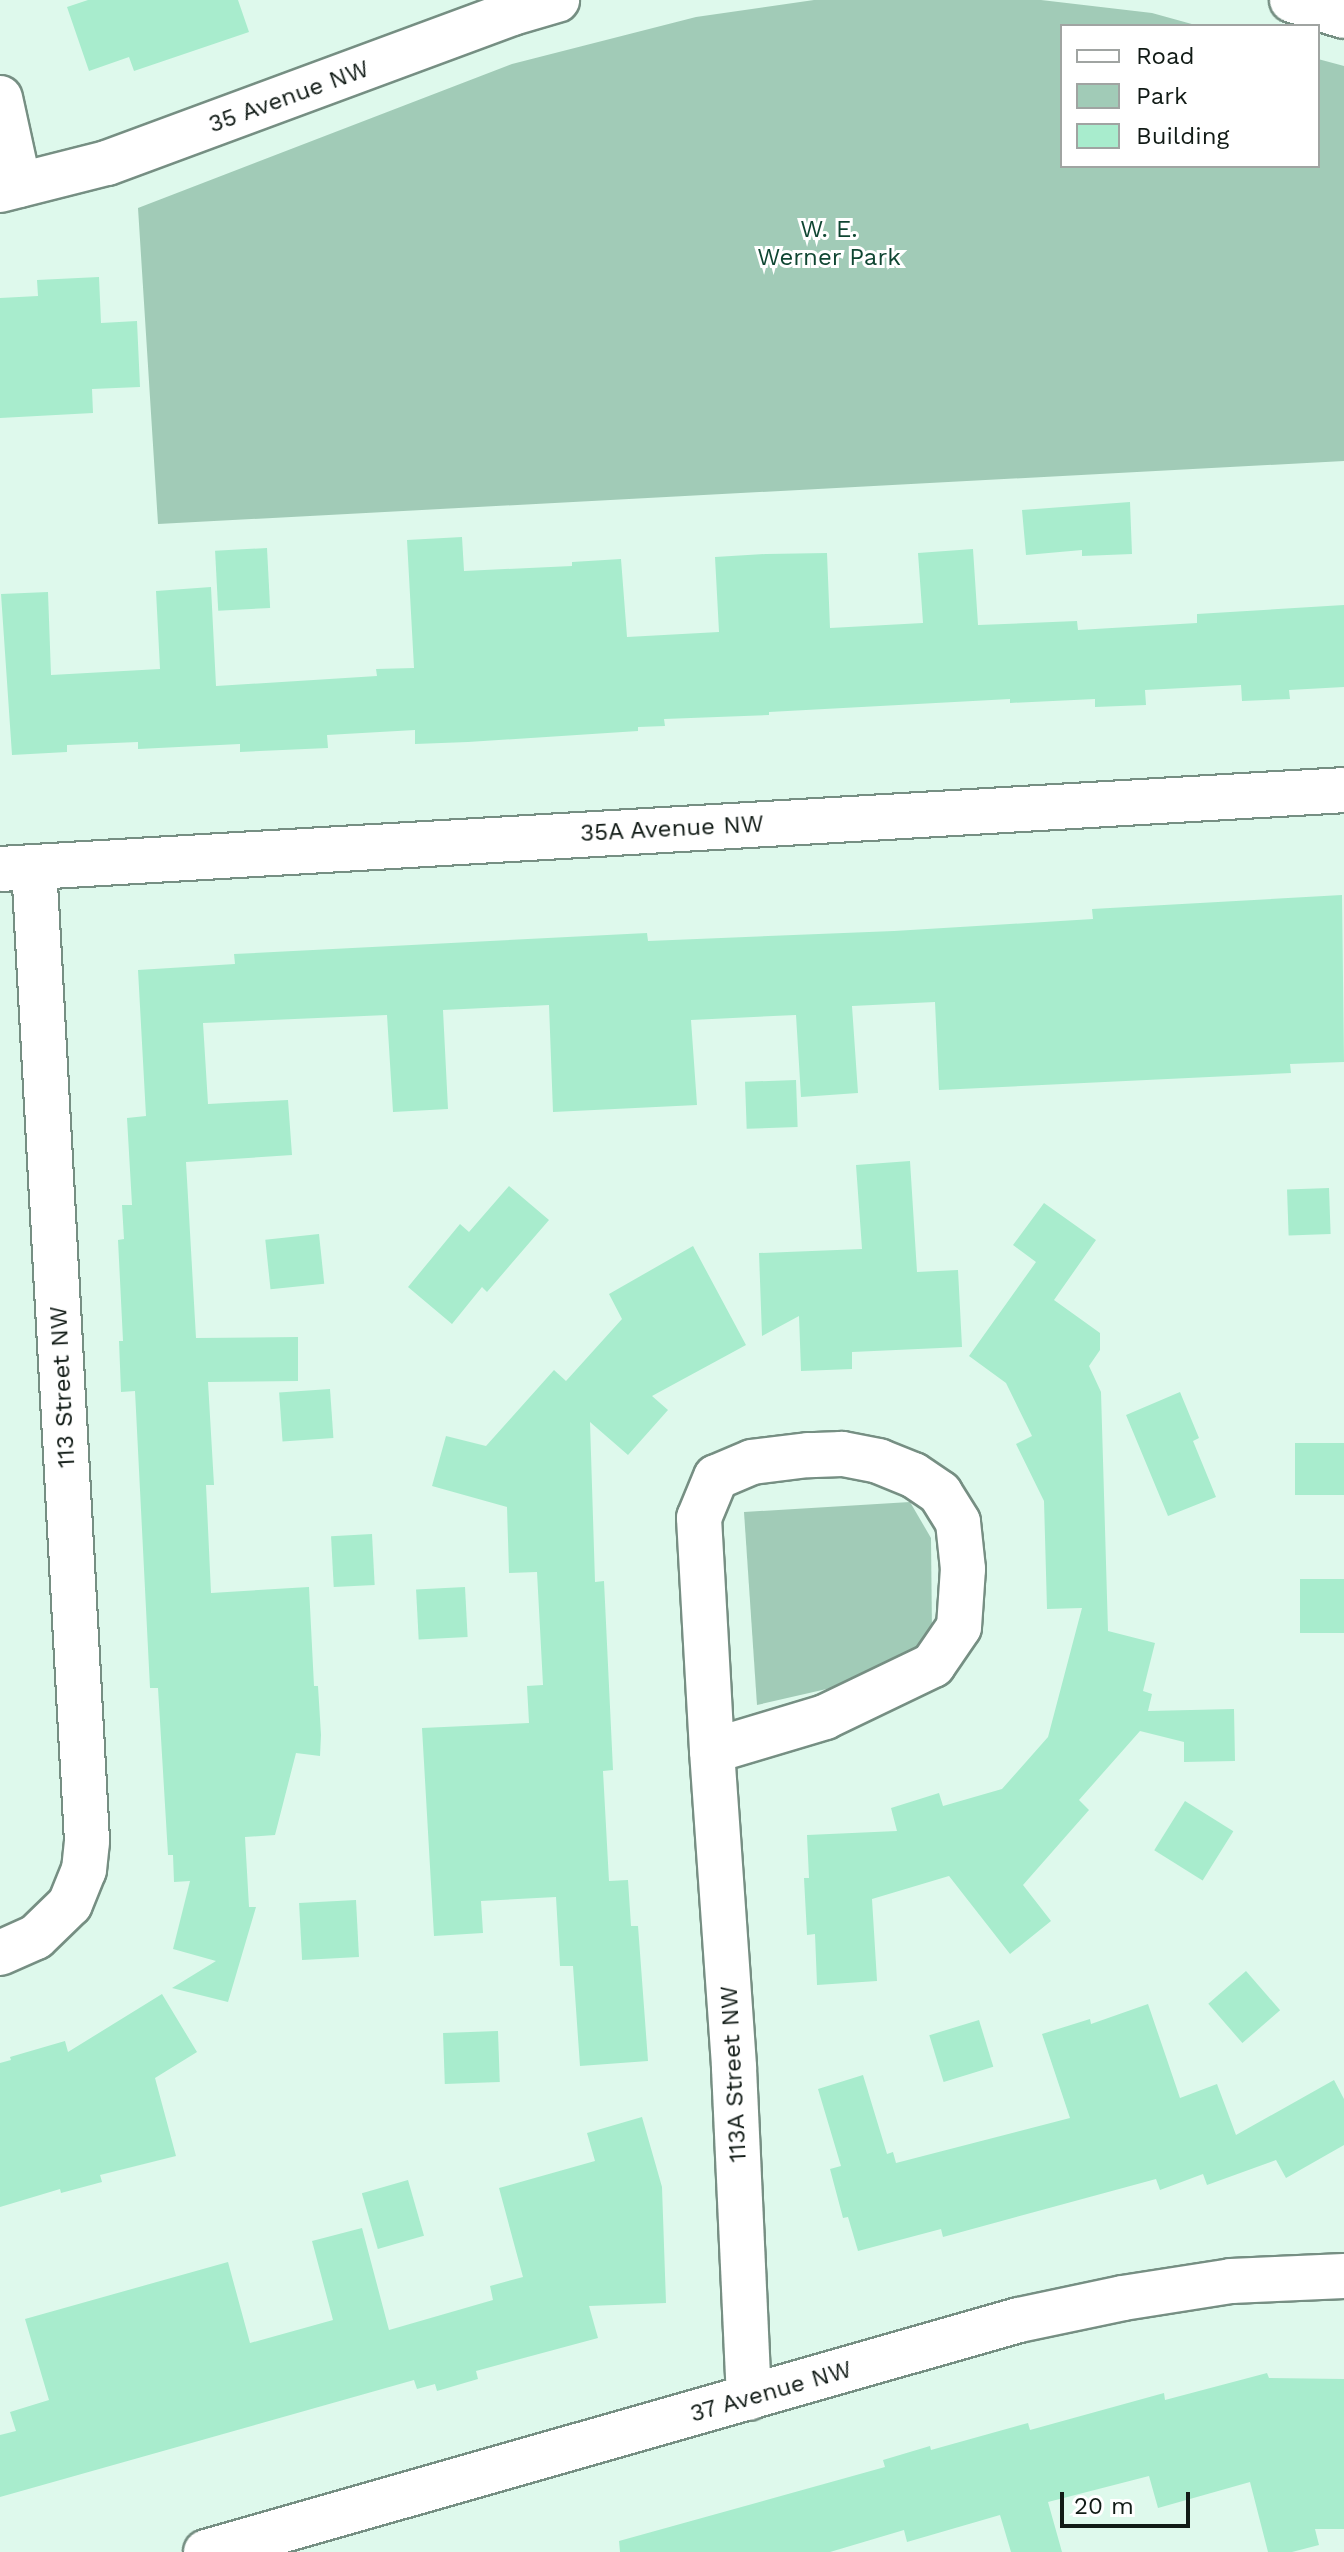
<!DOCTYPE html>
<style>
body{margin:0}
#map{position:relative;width:1344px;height:2552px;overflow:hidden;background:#def9ec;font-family:"Work Sans",sans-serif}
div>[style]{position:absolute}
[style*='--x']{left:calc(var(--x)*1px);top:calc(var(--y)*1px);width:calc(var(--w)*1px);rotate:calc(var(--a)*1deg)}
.green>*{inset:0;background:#a1cbb7}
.building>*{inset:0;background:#a8eccd;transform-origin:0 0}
.roads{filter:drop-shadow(2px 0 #768f83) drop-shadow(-2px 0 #768f83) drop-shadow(0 2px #768f83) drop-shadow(0 -2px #768f83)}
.minor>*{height:44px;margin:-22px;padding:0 22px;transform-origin:22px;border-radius:22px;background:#fff}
span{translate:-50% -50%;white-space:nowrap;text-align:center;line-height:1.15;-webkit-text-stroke:6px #fff;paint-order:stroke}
.street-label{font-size:24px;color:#111b16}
.park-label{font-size:24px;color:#0f4632}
.legend{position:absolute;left:1060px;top:24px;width:260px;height:144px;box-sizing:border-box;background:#fff;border:2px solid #a0a4a2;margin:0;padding:10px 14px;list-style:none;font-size:24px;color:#111b16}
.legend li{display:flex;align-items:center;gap:16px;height:40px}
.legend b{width:40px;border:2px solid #a0a4a2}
.scale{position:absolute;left:1060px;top:2492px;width:130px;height:36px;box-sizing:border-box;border:4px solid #111b16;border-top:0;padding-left:10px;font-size:24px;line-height:28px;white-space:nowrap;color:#111b16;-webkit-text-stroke:6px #fff;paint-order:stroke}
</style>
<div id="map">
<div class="green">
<i style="clip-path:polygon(814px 0,1041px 0,1152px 13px,1199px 26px,1062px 26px,1062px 166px,1318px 166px,1318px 59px,1344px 66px,1344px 461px,158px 524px,138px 208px,512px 64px,696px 17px)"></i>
<i style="clip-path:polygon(910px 1502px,931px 1538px,932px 1634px,888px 1675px,757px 1705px,744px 1512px)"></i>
</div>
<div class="building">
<i style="clip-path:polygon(88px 0,238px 0,249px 32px,134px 71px,129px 57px,89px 71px,67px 7px)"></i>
<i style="clip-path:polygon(99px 277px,101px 323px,137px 321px,140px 387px,92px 389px,93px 413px,0 418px,0 298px,38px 296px,37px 280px)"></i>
<i style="clip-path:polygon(1130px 502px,1132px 554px,1082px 556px,1082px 550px,1026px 555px,1022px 510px)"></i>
<i style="clip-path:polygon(462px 537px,464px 571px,572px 566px,572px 562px,621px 559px,627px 637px,719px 632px,715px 557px,766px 554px,827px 553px,830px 628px,923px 623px,918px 553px,973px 549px,978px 625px,1077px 621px,1078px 630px,1197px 623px,1197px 614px,1344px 605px,1344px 687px,1289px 690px,1290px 699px,1242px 701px,1241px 685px,1145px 690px,1146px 705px,1095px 707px,1095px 699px,1010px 703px,1010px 699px,769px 712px,769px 715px,664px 719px,665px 726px,638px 727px,638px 731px,468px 742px,415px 744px,415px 730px,327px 735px,328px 748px,240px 752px,240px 744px,138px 749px,138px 742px,67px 745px,67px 752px,12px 755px,1px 594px,48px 592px,51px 675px,160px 669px,156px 591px,211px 587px,216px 686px,377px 676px,376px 669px,414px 668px,407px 540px)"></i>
<i style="left:267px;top:548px;width:60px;height:52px;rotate:87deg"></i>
<i style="clip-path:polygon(1342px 895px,1344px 1062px,1290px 1064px,1291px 1073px,939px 1090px,935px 1002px,852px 1006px,858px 1093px,801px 1097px,796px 1015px,691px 1020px,697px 1105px,553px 1112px,549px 1005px,443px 1010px,448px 1109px,393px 1112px,387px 1015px,203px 1023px,208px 1104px,288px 1100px,292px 1155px,186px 1162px,196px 1338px,298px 1337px,298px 1381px,208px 1382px,214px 1485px,206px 1485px,211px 1593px,309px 1587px,314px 1686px,318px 1686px,321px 1735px,320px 1756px,296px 1753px,275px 1835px,245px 1837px,249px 1907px,256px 1907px,228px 2002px,172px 1988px,216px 1961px,173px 1949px,190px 1881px,174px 1882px,173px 1855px,168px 1855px,158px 1688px,150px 1688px,135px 1391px,121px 1392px,119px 1341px,123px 1341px,118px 1240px,124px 1239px,122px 1205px,132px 1205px,127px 1118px,146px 1116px,138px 970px,235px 964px,234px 954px,647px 933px,648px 941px,894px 931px,1093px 919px,1092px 909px)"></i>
<i style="left:796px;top:1080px;width:47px;height:51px;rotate:88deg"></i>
<i style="clip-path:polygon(910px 1161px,917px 1272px,958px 1270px,962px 1347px,852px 1352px,852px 1369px,801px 1371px,799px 1316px,762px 1336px,759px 1253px,862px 1249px,856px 1165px)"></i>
<i style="clip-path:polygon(509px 1186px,549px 1220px,487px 1292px,482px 1287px,452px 1324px,408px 1287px,460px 1224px,469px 1232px)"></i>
<i style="left:1329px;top:1188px;width:46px;height:42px;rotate:88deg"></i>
<i style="clip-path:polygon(1044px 1203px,1096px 1240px,1054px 1300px,1100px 1333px,1100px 1350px,1089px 1366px,1101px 1392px,1108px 1631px,1155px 1643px,1143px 1691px,1152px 1694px,1148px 1711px,1234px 1709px,1235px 1761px,1184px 1762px,1184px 1742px,1140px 1731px,1079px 1800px,1089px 1810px,1023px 1885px,1051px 1921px,1010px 1954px,949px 1876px,872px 1899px,877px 1981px,817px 1985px,815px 1934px,807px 1935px,804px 1878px,809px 1878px,807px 1835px,897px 1831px,891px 1808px,939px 1793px,943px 1806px,1002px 1789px,1048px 1737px,1082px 1608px,1047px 1609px,1044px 1501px,1016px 1444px,1032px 1436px,1006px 1383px,969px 1356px,1036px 1262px,1013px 1245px)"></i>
<i style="left:319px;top:1234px;width:50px;height:54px;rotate:84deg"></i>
<i style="clip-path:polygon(693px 1246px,746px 1345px,652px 1396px,668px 1410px,628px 1455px,590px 1422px,595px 1582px,604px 1581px,613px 1770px,603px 1771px,609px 1881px,628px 1880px,631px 1926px,638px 1926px,648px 2061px,580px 2066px,573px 1966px,560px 1966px,556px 1897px,481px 1901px,483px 1933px,434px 1936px,422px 1728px,529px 1723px,527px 1686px,543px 1685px,537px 1572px,509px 1573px,507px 1507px,432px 1486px,446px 1436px,486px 1446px,554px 1370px,566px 1381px,622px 1319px,609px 1294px)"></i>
<i style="left:330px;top:1389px;width:49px;height:51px;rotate:86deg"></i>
<i style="clip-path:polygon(1180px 1392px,1199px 1438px,1193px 1441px,1216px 1497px,1168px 1516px,1126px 1415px)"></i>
<i style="left:1344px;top:1443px;width:52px;height:49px;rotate:90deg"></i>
<i style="left:372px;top:1534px;width:51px;height:41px;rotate:87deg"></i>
<i style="left:1344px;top:1579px;width:54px;height:44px;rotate:90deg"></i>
<i style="left:465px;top:1587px;width:50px;height:49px;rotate:87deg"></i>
<i style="left:1185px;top:1801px;width:57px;height:58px;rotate:32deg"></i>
<i style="left:356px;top:1900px;width:57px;height:57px;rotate:87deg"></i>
<i style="left:1246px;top:1971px;width:52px;height:50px;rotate:49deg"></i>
<i style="clip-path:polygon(162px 1994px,197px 2052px,155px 2078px,176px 2156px,100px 2175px,102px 2182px,61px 2193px,60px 2189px,0 2207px,0 2063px,11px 2060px,10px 2057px,65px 2041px,68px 2052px)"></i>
<i style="clip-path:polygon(1148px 2004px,1180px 2098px,1217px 2084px,1236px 2135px,1334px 2080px,1344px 2099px,1344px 2145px,1286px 2178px,1276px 2160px,1207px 2185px,1203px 2174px,1160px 2190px,1156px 2179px,943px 2237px,941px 2229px,858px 2251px,848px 2217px,843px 2218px,830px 2169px,841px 2166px,818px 2089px,863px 2075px,887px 2154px,893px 2152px,896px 2163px,1070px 2118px,1042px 2034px,1090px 2019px,1091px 2024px)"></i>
<i style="left:979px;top:2020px;width:49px;height:52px;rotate:73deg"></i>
<i style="left:498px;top:2031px;width:51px;height:55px;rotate:88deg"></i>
<i style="clip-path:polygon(642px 2117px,662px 2187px,666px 2303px,589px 2306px,598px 2338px,476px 2371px,478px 2379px,437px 2391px,435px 2384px,417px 2389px,414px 2380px,0 2497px,0 2435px,16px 2431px,10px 2412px,49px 2400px,25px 2319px,228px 2262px,250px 2343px,333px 2320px,312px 2241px,362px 2228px,389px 2330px,493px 2300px,490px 2286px,523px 2277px,499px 2188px,595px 2161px,587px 2133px)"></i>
<i style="left:408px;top:2180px;width:58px;height:48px;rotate:74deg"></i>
<i style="clip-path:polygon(1267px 2373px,1269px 2378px,1344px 2379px,1344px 2529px,1315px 2529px,1319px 2545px,1292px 2552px,1268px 2552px,1250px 2482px,1158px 2508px,1149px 2476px,1048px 2502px,1062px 2552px,1011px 2552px,1000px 2515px,907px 2542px,904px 2530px,830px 2552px,620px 2552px,619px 2541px,885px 2467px,883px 2460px,930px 2446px,931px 2450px,1028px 2423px,1030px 2430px,1164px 2393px,1165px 2400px)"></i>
</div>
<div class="roads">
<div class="minor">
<i style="--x:1292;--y:0;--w:54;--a:17.1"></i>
<i style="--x:0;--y:98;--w:89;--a:77.7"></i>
<i style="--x:0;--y:190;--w:110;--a:-14.2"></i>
<i style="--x:107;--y:163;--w:432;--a:-20.3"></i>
<i style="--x:512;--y:13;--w:47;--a:-16.1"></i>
<i style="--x:0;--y:869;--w:1346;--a:-3.36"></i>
<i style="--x:712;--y:1751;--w:118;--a:-16.7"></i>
<i style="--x:825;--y:1717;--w:120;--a:-25.7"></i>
<i style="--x:933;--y:1665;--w:46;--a:-55.6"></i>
<i style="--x:959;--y:1627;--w:58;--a:-86.1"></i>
<i style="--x:963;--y:1569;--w:47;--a:-96.1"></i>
<i style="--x:958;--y:1522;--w:34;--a:-122"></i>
<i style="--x:940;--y:1493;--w:32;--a:-146"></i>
<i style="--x:913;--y:1475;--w:37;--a:-158"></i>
<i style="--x:879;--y:1461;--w:38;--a:-169"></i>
<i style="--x:842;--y:1454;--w:34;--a:178"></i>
<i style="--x:808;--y:1455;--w:56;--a:172.9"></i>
<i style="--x:752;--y:1462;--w:39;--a:157"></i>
<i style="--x:716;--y:1477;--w:44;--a:112.5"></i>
<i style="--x:699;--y:1518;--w:233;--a:86.8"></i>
<i style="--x:712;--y:1751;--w:318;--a:86"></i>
<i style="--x:734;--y:2068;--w:330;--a:87.4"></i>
<i style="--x:0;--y:1953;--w:39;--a:-24"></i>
<i style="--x:36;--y:1937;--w:47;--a:-44.1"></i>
<i style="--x:70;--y:1904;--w:37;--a:-68"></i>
<i style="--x:84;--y:1870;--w:29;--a:-84"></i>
<i style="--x:87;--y:1841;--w:975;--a:-93.11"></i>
<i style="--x:206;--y:2552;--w:845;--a:-15.93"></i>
<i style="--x:1019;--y:2320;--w:106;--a:-11.9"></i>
<i style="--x:1123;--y:2298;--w:109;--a:-8.9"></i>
<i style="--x:1231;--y:2281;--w:113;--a:-2.5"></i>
</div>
</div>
<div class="street-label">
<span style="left:289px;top:97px;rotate:-20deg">35 Avenue NW</span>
<span style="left:672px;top:829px;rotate:-3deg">35A Avenue NW</span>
<span style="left:63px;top:1387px;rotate:-93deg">113 Street NW</span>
<span style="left:734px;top:2074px;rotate:-93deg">113A Street NW</span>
<span style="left:771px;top:2392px;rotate:-16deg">37 Avenue NW</span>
</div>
<div class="park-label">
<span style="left:829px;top:244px">W. E.<br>Werner Park</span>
</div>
<ul class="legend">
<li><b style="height:10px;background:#fff"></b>Road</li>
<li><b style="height:22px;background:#a1cbb7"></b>Park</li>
<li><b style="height:22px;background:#a8eccd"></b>Building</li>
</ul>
<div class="scale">20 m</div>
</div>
